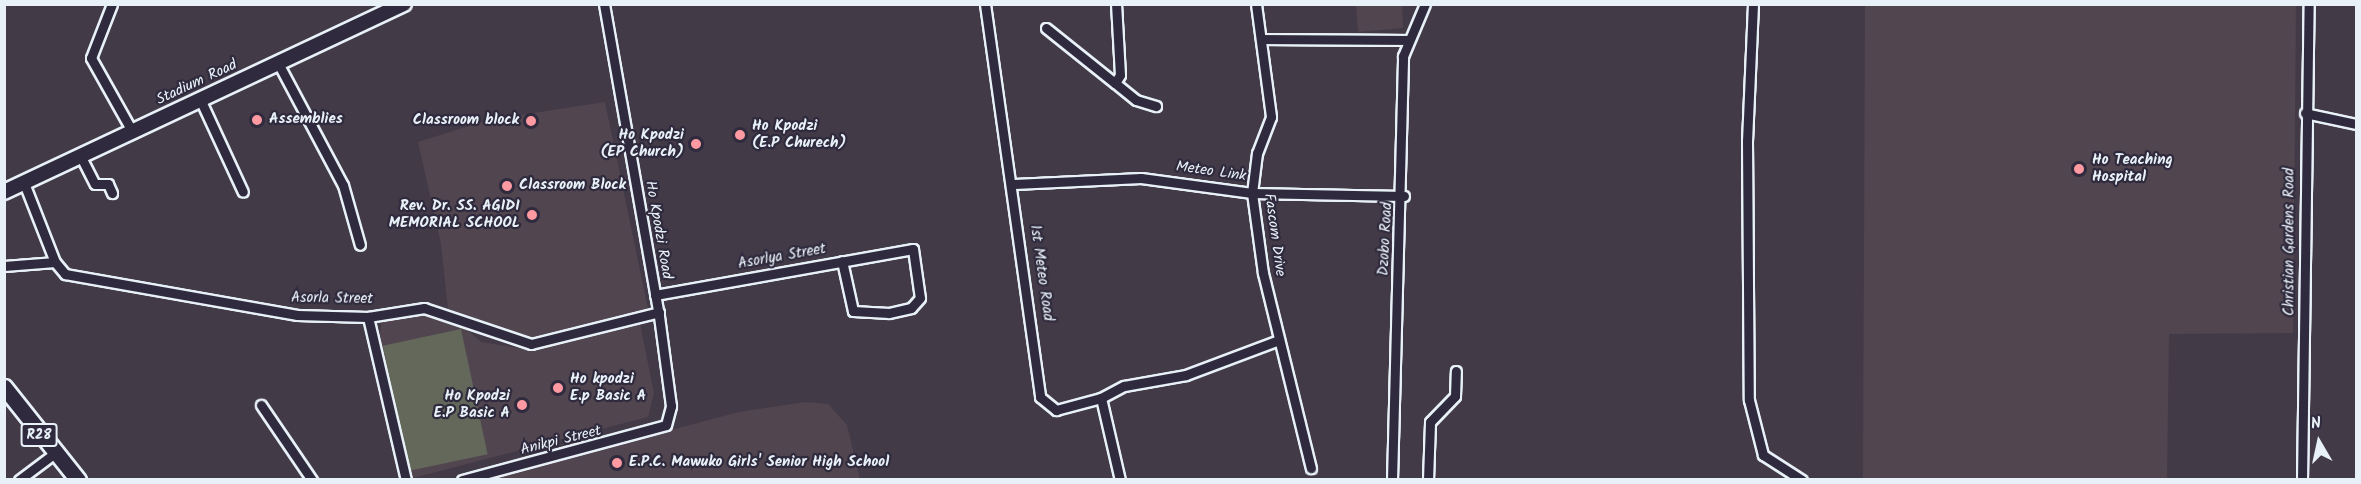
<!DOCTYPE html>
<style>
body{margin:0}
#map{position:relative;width:2361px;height:484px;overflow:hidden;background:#433a48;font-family:Kalam,sans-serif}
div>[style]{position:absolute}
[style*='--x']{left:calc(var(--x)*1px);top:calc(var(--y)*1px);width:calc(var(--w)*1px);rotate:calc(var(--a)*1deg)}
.built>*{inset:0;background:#51454f}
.green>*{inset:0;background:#63685b;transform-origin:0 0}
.roads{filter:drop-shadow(2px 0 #e8f1f8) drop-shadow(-2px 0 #e8f1f8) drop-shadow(0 2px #e8f1f8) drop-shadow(0 -2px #e8f1f8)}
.street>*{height:9px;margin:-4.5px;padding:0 4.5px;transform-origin:4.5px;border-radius:4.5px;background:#2f2a3d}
.secondary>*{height:14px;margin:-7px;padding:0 7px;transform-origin:7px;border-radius:7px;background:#2f2a3d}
.primary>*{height:15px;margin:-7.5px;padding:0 7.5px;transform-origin:7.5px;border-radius:7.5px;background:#2f2a3d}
.dots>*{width:16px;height:16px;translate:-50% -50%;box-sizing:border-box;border:3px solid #2f2a3d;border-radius:50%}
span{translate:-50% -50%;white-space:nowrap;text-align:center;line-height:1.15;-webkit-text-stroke:4.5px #2f2a3d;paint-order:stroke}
.shield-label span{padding:2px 4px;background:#2f2a3d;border:2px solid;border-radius:4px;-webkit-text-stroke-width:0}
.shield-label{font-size:14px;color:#e8f1f8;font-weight:700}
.street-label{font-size:15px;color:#e8f1f8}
.poi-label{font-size:15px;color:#e8f1f8;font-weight:700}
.left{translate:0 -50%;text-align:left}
.right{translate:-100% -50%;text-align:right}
.frame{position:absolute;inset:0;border:6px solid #e8f1f8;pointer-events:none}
.north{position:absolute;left:2289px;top:412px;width:60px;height:60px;-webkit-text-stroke:4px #2f2a3d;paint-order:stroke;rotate:351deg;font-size:16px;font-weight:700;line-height:24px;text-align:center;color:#e8f1f8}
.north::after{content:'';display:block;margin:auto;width:21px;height:27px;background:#e8f1f8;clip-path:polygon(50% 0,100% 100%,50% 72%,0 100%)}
</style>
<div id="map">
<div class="built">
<i style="clip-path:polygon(1356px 5px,1402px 5px,1403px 28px,1358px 32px)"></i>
<i style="clip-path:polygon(1865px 5px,2296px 5px,2293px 333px,2169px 334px,2167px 479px,1863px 479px)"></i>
<i style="clip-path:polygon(605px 102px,648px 309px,530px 338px,448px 309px,441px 244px,418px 142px,488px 120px)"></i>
<i style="clip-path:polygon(427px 315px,464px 327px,481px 342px,529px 350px,640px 324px,654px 393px,648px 417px,409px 479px,379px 339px,382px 320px)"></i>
<i style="clip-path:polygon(805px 402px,828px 404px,847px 425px,860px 479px,485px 479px,739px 412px)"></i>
</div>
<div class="green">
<i style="left:461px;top:329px;width:128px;height:80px;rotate:78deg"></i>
</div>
<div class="roads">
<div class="street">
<i style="--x:112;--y:4;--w:58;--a:111.3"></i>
<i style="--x:91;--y:58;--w:84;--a:60.7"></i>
<i style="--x:985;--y:4;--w:397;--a:82"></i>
<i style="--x:1040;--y:397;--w:21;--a:39"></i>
<i style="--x:1056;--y:410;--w:47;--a:-14.9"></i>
<i style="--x:1101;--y:398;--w:84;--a:77"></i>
<i style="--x:1256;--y:4;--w:114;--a:82.4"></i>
<i style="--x:1271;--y:117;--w:39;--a:111"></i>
<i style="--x:1257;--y:153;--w:40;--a:97.1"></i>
<i style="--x:1252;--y:193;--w:81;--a:82.2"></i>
<i style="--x:1263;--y:273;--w:201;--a:76.2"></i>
<i style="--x:1753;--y:4;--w:137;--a:92.5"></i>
<i style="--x:1747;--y:141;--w:259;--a:89.6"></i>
<i style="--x:1749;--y:400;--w:57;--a:75.7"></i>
<i style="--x:1763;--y:455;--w:46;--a:32.7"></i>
<i style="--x:1046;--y:28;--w:88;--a:38.6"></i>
<i style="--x:1115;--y:83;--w:9;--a:-58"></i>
<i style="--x:1120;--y:75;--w:71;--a:-93.2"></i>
<i style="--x:1262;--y:39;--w:145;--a:0.4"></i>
<i style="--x:278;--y:63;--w:138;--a:62"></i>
<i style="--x:343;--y:185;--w:62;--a:74.2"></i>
<i style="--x:1115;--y:83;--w:27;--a:39"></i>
<i style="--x:1136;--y:100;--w:21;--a:17"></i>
<i style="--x:200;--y:99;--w:102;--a:65.2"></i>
<i style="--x:2305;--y:113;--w:52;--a:12.2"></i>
<i style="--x:81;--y:157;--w:30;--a:63"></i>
<i style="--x:95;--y:184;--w:13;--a:0"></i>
<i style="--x:108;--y:184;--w:10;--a:66"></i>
<i style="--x:24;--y:183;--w:85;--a:68.6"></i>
<i style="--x:1014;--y:184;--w:127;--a:-2.7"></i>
<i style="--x:1141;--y:178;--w:112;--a:7.7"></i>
<i style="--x:1252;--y:193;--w:152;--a:1.1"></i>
<i style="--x:4;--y:266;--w:51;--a:-4.5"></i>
<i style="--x:55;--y:262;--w:16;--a:50"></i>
<i style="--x:65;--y:274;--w:236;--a:10"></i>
<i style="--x:297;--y:315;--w:71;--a:1.6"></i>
<i style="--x:368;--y:317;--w:57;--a:-9.1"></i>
<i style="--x:424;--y:308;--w:113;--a:18.6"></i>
<i style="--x:531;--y:344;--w:132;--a:-14"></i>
<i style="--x:655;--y:295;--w:262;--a:-10.1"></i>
<i style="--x:913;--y:249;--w:49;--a:81.9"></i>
<i style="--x:920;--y:298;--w:13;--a:132"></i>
<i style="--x:911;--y:308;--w:23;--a:167"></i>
<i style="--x:889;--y:313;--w:36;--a:-177"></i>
<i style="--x:853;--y:311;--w:51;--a:-102.4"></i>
<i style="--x:368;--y:317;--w:167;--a:76.9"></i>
<i style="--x:1101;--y:398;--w:26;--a:-28"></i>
<i style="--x:1124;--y:386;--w:63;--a:-10.1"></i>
<i style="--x:1186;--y:375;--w:99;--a:-20.6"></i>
<i style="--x:261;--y:405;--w:91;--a:55.8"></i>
<i style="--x:19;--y:480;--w:45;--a:-36.9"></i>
<i style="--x:462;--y:480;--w:211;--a:-15.1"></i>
<i style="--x:666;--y:425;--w:20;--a:-75"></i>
<i style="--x:671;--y:406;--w:91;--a:-97.6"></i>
<i style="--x:659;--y:316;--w:317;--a:-100"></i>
<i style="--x:1392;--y:480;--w:424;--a:-88.5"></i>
<i style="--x:1403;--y:56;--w:56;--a:-67.1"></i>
<i style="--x:1428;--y:480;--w:58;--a:-88"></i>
<i style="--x:1430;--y:422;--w:36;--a:-46"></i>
<i style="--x:1455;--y:396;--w:25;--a:-88"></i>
<i style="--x:2302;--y:480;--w:476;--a:-89.2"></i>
</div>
<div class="secondary">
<i style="--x:4;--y:192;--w:442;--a:-25.2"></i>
</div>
<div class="primary">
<i style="--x:4;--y:387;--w:119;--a:51.5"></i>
</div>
</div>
<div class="dots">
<i style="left:257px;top:120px;background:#ff9aa2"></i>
<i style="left:531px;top:121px;background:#ff9aa2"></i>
<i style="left:740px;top:135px;background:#ff9aa2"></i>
<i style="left:696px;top:144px;background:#ff9aa2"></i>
<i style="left:2079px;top:169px;background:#ff9aa2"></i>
<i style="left:507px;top:186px;background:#ff9aa2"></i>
<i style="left:532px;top:215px;background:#ff9aa2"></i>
<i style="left:558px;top:388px;background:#ff9aa2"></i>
<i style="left:522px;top:405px;background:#ff9aa2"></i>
<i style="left:617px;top:463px;background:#ff9aa2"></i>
</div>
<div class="shield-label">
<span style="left:39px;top:435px">R28</span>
</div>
<div class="street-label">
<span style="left:197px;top:83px;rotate:-25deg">Stadium Road</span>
<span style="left:1211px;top:172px;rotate:8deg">Meteo Link</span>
<span style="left:658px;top:230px;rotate:80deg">Ho Kpodzi Road</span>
<span style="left:1274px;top:235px;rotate:82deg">Fascom Drive</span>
<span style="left:1386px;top:239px;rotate:-87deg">Dzobo Road</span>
<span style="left:2290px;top:242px;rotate:-90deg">Christian Gardens Road</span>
<span style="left:782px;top:257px;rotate:-10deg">Asorlya Street</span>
<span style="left:1041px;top:273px;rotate:82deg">1st Meteo Road</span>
<span style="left:332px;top:299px;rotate:1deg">Asorla Street</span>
<span style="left:561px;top:441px;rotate:-14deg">Anikpi Street</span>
</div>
<div class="poi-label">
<span class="left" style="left:269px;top:120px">Assemblies</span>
<span class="right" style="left:519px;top:121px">Classroom block</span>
<span class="left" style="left:752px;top:135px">Ho Kpodzi<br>(E.P Churech)</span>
<span class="right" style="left:684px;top:144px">Ho Kpodzi<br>(EP Church)</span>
<span class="left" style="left:2092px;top:169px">Ho Teaching<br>Hospital</span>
<span class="left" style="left:519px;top:186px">Classroom Block</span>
<span class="right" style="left:520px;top:215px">Rev. Dr. SS. AGIDI<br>MEMORIAL SCHOOL</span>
<span class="left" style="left:570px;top:388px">Ho kpodzi<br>E.p Basic A</span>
<span class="right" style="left:510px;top:405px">Ho Kpodzi<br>E.P Basic A</span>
<span class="left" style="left:629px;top:463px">E.P.C. Mawuko Girls' Senior High School</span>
</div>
<div class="frame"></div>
<div class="north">N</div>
</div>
